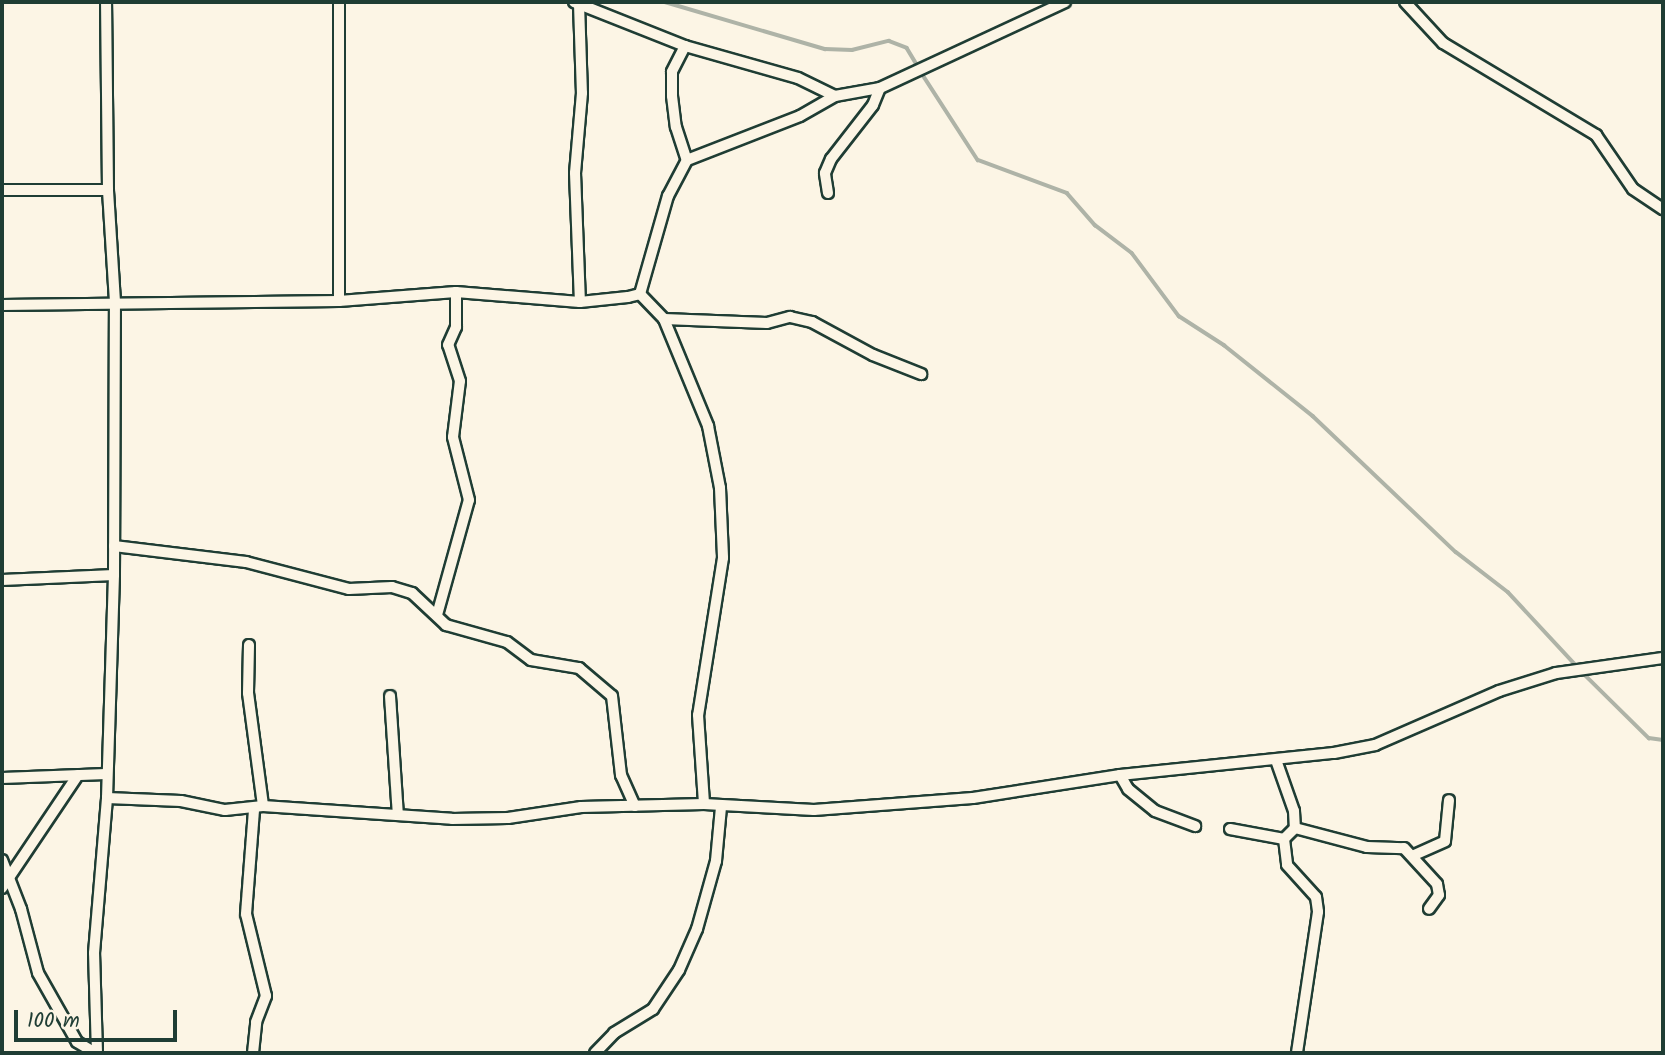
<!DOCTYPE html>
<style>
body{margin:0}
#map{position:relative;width:1665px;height:1055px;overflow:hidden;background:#fcf5e5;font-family:Kalam,sans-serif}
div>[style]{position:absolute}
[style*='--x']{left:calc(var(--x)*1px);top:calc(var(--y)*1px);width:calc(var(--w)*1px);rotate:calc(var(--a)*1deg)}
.stream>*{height:3.5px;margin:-1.75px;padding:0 1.75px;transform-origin:1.75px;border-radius:1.75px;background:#aeb3a7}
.roads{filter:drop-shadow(2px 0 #1f3d34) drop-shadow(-2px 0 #1f3d34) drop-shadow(0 2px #1f3d34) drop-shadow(0 -2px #1f3d34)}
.minor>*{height:10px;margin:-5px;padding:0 5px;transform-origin:5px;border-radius:5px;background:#fcf5e5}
span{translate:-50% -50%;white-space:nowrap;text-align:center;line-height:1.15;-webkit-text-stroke:7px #fcf5e5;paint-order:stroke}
.frame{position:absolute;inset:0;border:4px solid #1f3d34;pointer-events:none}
.scale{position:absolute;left:14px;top:1010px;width:163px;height:32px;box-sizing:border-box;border:4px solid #1f3d34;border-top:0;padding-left:9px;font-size:21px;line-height:24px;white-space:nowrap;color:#1f3d34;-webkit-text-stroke:5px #fcf5e5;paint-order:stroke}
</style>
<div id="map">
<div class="stream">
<i style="--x:665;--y:2;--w:167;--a:16.4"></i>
<i style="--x:825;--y:49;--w:27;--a:2"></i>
<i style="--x:852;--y:50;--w:38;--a:-14"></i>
<i style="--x:889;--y:41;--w:19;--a:21"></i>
<i style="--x:907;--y:48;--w:17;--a:59"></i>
<i style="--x:921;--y:72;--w:105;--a:57.1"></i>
<i style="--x:978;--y:160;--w:95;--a:20.3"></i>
<i style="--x:1067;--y:193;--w:43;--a:48.8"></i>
<i style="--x:1095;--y:225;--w:46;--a:37.1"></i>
<i style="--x:1132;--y:253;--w:79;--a:53.3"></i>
<i style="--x:1179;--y:316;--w:54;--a:32.8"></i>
<i style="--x:1224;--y:345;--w:114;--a:38.6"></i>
<i style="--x:1313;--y:416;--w:197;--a:43.6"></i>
<i style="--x:1456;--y:552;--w:66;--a:37.6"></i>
<i style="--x:1508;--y:592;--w:98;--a:47.1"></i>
<i style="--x:1583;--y:673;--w:93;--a:44.6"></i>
<i style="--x:1649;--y:738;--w:14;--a:8"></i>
</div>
<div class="roads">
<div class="minor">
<i style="--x:574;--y:2;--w:119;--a:21.6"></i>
<i style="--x:685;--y:46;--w:117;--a:15.8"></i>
<i style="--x:798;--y:78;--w:41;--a:25.9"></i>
<i style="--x:1405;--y:2;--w:56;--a:47.2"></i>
<i style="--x:1443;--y:43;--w:179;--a:31"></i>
<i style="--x:1596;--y:135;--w:65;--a:55.6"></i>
<i style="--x:1633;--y:189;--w:36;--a:34"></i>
<i style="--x:579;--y:4;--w:89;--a:88.1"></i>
<i style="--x:582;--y:93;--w:80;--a:95"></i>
<i style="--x:575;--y:173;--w:129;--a:87.8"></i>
<i style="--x:685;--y:46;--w:29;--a:117"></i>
<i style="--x:672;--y:72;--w:24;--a:90"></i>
<i style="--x:672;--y:96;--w:31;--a:83"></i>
<i style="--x:676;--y:127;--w:35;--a:72"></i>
<i style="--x:2;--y:190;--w:106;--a:0"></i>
<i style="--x:828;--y:193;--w:20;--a:-99"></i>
<i style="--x:825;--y:173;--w:15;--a:-67"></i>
<i style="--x:831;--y:159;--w:68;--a:-52.1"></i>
<i style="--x:873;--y:105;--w:18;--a:-68"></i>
<i style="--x:640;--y:294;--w:35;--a:46"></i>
<i style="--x:664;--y:319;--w:116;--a:67.6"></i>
<i style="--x:708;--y:426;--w:63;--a:79"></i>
<i style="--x:720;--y:488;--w:70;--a:87.5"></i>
<i style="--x:723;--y:558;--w:159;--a:99"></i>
<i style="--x:698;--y:715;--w:89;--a:86.1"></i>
<i style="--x:339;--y:301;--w:299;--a:-90"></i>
<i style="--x:2;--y:305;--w:337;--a:-0.7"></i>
<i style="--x:339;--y:301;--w:117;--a:-4.4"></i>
<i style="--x:456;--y:292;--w:124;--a:4.6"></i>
<i style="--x:580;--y:302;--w:48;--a:-5.9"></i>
<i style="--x:628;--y:297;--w:12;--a:-14"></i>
<i style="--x:640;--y:294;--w:102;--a:-74.1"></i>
<i style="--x:668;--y:196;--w:41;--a:-62.2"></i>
<i style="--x:687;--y:160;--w:121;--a:-21.3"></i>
<i style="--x:800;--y:116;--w:40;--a:-29.7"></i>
<i style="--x:835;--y:96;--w:46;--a:-10.1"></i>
<i style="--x:880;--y:88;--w:204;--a:-24.9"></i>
<i style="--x:664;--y:319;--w:103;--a:2.2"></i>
<i style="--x:767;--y:323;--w:24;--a:-15"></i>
<i style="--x:790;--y:317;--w:23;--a:13"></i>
<i style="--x:812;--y:322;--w:69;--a:28.4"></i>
<i style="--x:873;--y:355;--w:52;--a:21.6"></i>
<i style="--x:114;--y:546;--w:133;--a:6.9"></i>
<i style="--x:246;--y:562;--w:106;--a:14.7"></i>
<i style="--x:349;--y:589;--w:43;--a:-2.7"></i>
<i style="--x:392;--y:587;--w:21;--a:17"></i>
<i style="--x:412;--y:593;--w:47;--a:43.3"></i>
<i style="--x:446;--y:625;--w:63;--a:15.6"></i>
<i style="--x:507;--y:642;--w:30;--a:37"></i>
<i style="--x:531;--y:660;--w:49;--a:9.5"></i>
<i style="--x:579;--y:668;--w:43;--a:40.3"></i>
<i style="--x:612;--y:696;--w:80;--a:83.5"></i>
<i style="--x:621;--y:775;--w:34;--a:66"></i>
<i style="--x:2;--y:580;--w:112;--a:-2.6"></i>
<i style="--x:437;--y:615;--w:119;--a:-74.5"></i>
<i style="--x:469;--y:500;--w:65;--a:-104.3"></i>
<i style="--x:453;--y:437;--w:56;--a:-82.9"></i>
<i style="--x:460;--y:381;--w:38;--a:-108"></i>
<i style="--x:448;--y:345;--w:20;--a:-66"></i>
<i style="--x:456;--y:327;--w:35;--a:-90"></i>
<i style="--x:249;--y:645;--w:48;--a:91.2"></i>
<i style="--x:248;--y:693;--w:114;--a:82.4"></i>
<i style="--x:390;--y:696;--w:119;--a:86.2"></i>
<i style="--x:1276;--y:760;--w:54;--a:70.6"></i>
<i style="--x:1294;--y:811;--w:17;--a:87"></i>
<i style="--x:1295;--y:828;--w:16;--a:135"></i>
<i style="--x:1284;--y:839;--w:26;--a:83"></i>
<i style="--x:1287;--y:865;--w:43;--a:47.8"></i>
<i style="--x:1316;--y:897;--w:15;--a:82"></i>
<i style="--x:1318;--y:912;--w:143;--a:98.5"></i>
<i style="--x:1120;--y:775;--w:16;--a:60"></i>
<i style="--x:1128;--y:789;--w:35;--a:39"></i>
<i style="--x:1155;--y:811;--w:43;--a:20.6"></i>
<i style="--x:2;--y:778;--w:104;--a:-2.2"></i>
<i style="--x:107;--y:798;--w:74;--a:2.3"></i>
<i style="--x:181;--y:801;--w:45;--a:11.6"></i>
<i style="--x:225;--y:810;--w:38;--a:-6"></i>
<i style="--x:263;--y:806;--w:189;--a:3.9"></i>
<i style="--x:452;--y:819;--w:56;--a:-1"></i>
<i style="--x:508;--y:818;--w:74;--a:-8.6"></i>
<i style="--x:581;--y:807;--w:123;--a:-1.4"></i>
<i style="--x:704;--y:804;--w:110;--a:3.1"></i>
<i style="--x:814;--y:810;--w:159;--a:-4.3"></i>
<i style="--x:973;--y:798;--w:149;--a:-8.9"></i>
<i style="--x:1120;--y:775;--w:215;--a:-5.9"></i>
<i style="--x:1334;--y:753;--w:42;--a:-11"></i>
<i style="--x:1375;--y:745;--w:135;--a:-23.5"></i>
<i style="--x:1499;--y:691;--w:60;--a:-17.5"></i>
<i style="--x:1556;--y:673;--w:108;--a:-8"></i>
<i style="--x:1295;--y:828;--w:74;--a:14.8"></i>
<i style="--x:1367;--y:847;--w:37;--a:2"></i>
<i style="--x:1404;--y:848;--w:49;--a:47.5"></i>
<i style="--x:1437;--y:884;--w:11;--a:80"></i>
<i style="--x:1439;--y:895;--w:17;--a:126"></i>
<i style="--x:1230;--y:829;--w:55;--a:10.5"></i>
<i style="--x:1412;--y:856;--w:36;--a:-24"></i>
<i style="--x:1445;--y:841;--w:41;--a:-84.4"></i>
<i style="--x:2;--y:860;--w:53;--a:68.8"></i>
<i style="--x:21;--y:909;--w:66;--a:75.1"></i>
<i style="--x:38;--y:973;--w:79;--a:60.5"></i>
<i style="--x:77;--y:1042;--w:21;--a:31"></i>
<i style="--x:2;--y:888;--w:136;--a:-56.1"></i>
<i style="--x:97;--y:1053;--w:100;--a:-91.7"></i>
<i style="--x:94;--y:953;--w:156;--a:-85.2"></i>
<i style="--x:107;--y:798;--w:223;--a:-88.2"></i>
<i style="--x:114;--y:575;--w:273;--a:-89.8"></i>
<i style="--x:115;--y:302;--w:112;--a:-93.6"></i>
<i style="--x:108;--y:190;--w:188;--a:-90.6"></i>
<i style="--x:253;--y:1053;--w:31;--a:-84"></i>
<i style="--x:256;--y:1022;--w:28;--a:-69"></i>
<i style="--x:266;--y:996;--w:84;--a:-103.7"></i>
<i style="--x:246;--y:914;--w:104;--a:-85.6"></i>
<i style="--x:595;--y:1053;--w:28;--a:-46"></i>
<i style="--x:614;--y:1033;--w:46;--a:-31.6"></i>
<i style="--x:653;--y:1009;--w:47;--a:-56.3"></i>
<i style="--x:679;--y:970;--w:45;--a:-66.3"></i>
<i style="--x:697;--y:929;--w:71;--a:-74.4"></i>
<i style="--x:716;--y:861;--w:54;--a:-84.7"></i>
</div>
</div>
<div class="frame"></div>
<div class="scale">100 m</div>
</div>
